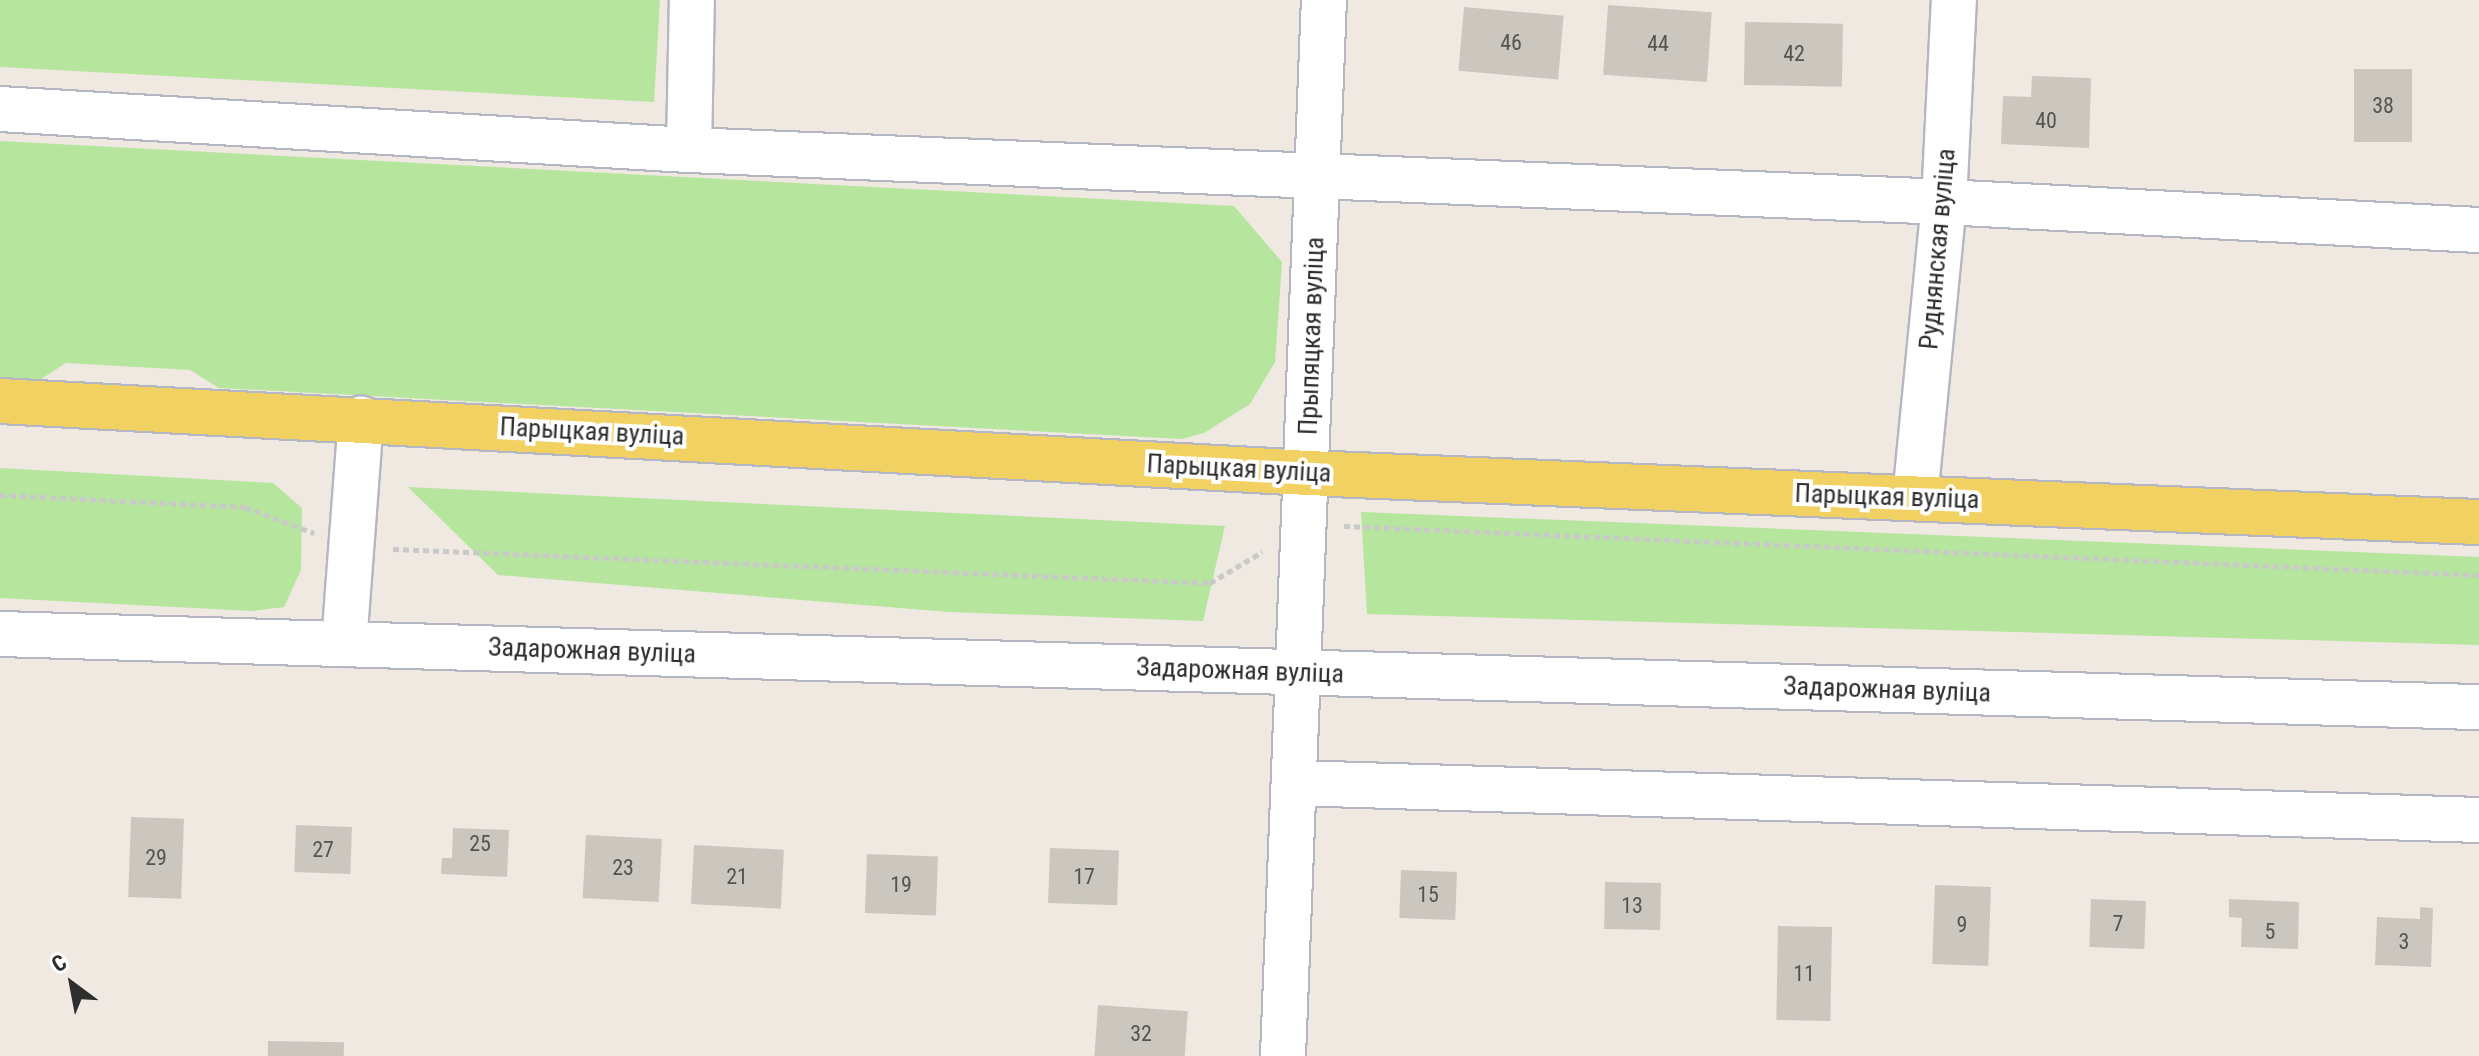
<!DOCTYPE html>
<meta charset="utf-8">
<style>
body{margin:0}
#map{position:relative;width:2479px;height:1056px;overflow:hidden;background:#efe9e1;font-family:"Roboto Condensed",sans-serif}
div>[style]{position:absolute}
[style*='--x']{left:calc(var(--x)*1px);top:calc(var(--y)*1px);width:calc(var(--w)*1px);rotate:calc(var(--a)*1deg)}
.green>*{inset:0;background:#b6e59e}
.building>*{inset:0;background:#cbc7bf;transform-origin:0 0}
.path>*{height:5px;margin-top:-2.5px;transform-origin:0;background:repeating-linear-gradient(90deg,#c9c9c9 0 6px,transparent 0 10px)}
.roads{filter:drop-shadow(2px 0 #b4b7c1) drop-shadow(-2px 0 #b4b7c1) drop-shadow(0 2px #b4b7c1) drop-shadow(0 -2px #b4b7c1)}
.minor>*{height:44px;margin:-22px;padding:0 22px;transform-origin:22px;border-radius:22px;background:#fff}
.major>*{height:44px;margin:-22px;padding:0 22px;transform-origin:22px;border-radius:22px;background:#f2d163}
span{translate:-50% -50%;white-space:nowrap;text-align:center;line-height:1.15;-webkit-text-stroke:8px #fff;paint-order:stroke}
.number-label{font-size:22px;color:#555452}
.number-label span{-webkit-text-stroke-width:0}
.street-label{font-size:26px;color:#2e2e2e}
.north{position:absolute;left:32px;top:944px;width:80px;height:80px;-webkit-text-stroke:6px #fff;paint-order:stroke;rotate:328deg;font-size:22px;font-weight:700;line-height:32px;text-align:center;color:#2e2e2e}
.north::after{content:'';display:block;margin:auto;width:28px;height:36px;background:#2e2e2e;clip-path:polygon(50% 0,100% 100%,50% 72%,0 100%)}
</style>
<div id="map">
<div class="green">
<i style="clip-path:polygon(0 0,660px 0,654px 102px,0 67px)"></i>
<i style="clip-path:polygon(0 141px,1234px 206px,1282px 262px,1275px 362px,1250px 404px,1204px 433px,1182px 439px,219px 388px,190px 370px,66px 363px,38px 381px,0 379px)"></i>
<i style="clip-path:polygon(0 468px,273px 483px,302px 508px,301px 570px,284px 607px,252px 611px,0 598px)"></i>
<i style="clip-path:polygon(408px 487px,1225px 526px,1203px 621px,949px 612px,498px 575px)"></i>
<i style="clip-path:polygon(1361px 512px,2479px 557px,2479px 645px,1367px 614px)"></i>
</div>
<div class="building">
<i style="left:1608px;top:5px;width:104px;height:70px;rotate:4deg"></i>
<i style="left:1464px;top:7px;width:100px;height:64px;rotate:5deg"></i>
<i style="left:1745px;top:22px;width:98px;height:63px;rotate:1deg"></i>
<i style="left:2354px;top:69px;width:58px;height:73px"></i>
<i style="clip-path:polygon(2032px 76px,2091px 78px,2089px 148px,2001px 144px,2003px 96px,2031px 97px)"></i>
<i style="left:131px;top:817px;width:53px;height:80px;rotate:2deg"></i>
<i style="left:296px;top:825px;width:56px;height:47px;rotate:2deg"></i>
<i style="clip-path:polygon(453px 828px,509px 830px,507px 877px,441px 874px,442px 858px,452px 858px)"></i>
<i style="left:586px;top:835px;width:76px;height:63px;rotate:3deg"></i>
<i style="left:694px;top:845px;width:90px;height:59px;rotate:3deg"></i>
<i style="left:1050px;top:848px;width:69px;height:55px;rotate:2deg"></i>
<i style="left:867px;top:854px;width:71px;height:59px;rotate:2deg"></i>
<i style="left:1401px;top:870px;width:56px;height:48px;rotate:2deg"></i>
<i style="left:1605px;top:882px;width:56px;height:47px;rotate:1deg"></i>
<i style="left:1935px;top:885px;width:56px;height:79px;rotate:2deg"></i>
<i style="left:2091px;top:899px;width:55px;height:48px;rotate:2deg"></i>
<i style="clip-path:polygon(2229px 899px,2299px 902px,2298px 949px,2241px 947px,2242px 918px,2229px 917px)"></i>
<i style="clip-path:polygon(2420px 907px,2433px 908px,2431px 967px,2375px 965px,2377px 917px,2420px 919px)"></i>
<i style="left:1778px;top:926px;width:54px;height:94px;rotate:1deg"></i>
<i style="left:1098px;top:1005px;width:90px;height:51px;rotate:4deg"></i>
<i style="left:268px;top:1041px;width:76px;height:15px;rotate:1deg"></i>
</div>
<div class="path">
<i style="--x:0;--y:495;--w:245;--a:2.8"></i>
<i style="--x:245;--y:507;--w:74;--a:20.6"></i>
<i style="--x:1344;--y:526;--w:1136;--a:2.47"></i>
<i style="--x:393;--y:549;--w:818;--a:2.38"></i>
<i style="--x:1210;--y:583;--w:61;--a:-30.8"></i>
</div>
<div class="roads">
<div class="minor">
<i style="--x:0;--y:109;--w:690;--a:3.41"></i>
<i style="--x:689;--y:150;--w:1256;--a:2.37"></i>
<i style="--x:1944;--y:202;--w:536;--a:3"></i>
<i style="--x:689;--y:150;--w:150;--a:-88.9"></i>
<i style="--x:1915;--y:498;--w:297;--a:-84.4"></i>
<i style="--x:1944;--y:202;--w:202;--a:-87.2"></i>
<i style="--x:0;--y:634;--w:2480;--a:1.69"></i>
<i style="--x:344;--y:644;--w:226;--a:-85.7"></i>
<i style="--x:1295;--y:783;--w:1185;--a:1.79"></i>
<i style="--x:1283;--y:1056;--w:1057;--a:-87.78"></i>
</div>
<div class="major">
<i style="--x:0;--y:401;--w:1310;--a:3.15"></i>
<i style="--x:1308;--y:473;--w:1172;--a:2.4"></i>
</div>
</div>
<div class="number-label">
<span style="left:1511px;top:43px">46</span>
<span style="left:1658px;top:44px">44</span>
<span style="left:1794px;top:54px">42</span>
<span style="left:2383px;top:106px">38</span>
<span style="left:2046px;top:121px">40</span>
<span style="left:480px;top:844px">25</span>
<span style="left:323px;top:850px">27</span>
<span style="left:156px;top:858px">29</span>
<span style="left:623px;top:868px">23</span>
<span style="left:737px;top:877px">21</span>
<span style="left:1084px;top:877px">17</span>
<span style="left:901px;top:885px">19</span>
<span style="left:1428px;top:895px">15</span>
<span style="left:1632px;top:906px">13</span>
<span style="left:2118px;top:924px">7</span>
<span style="left:1962px;top:925px">9</span>
<span style="left:2270px;top:932px">5</span>
<span style="left:2404px;top:942px">3</span>
<span style="left:1804px;top:974px">11</span>
<span style="left:1141px;top:1034px">32</span>
</div>
<div class="street-label">
<span style="left:1938px;top:249px;rotate:-85deg">Руднянская вуліца</span>
<span style="left:1312px;top:336px;rotate:-88deg">Прыпяцкая вуліца</span>
<span style="left:592px;top:432px;rotate:3deg">Парыцкая вуліца</span>
<span style="left:1239px;top:469px;rotate:3deg">Парыцкая вуліца</span>
<span style="left:1887px;top:497px;rotate:2deg">Парыцкая вуліца</span>
<span style="left:592px;top:651px;rotate:2deg">Задарожная вуліца</span>
<span style="left:1240px;top:671px;rotate:2deg">Задарожная вуліца</span>
<span style="left:1887px;top:690px;rotate:2deg">Задарожная вуліца</span>
</div>
<div class="north">С</div>
</div>
